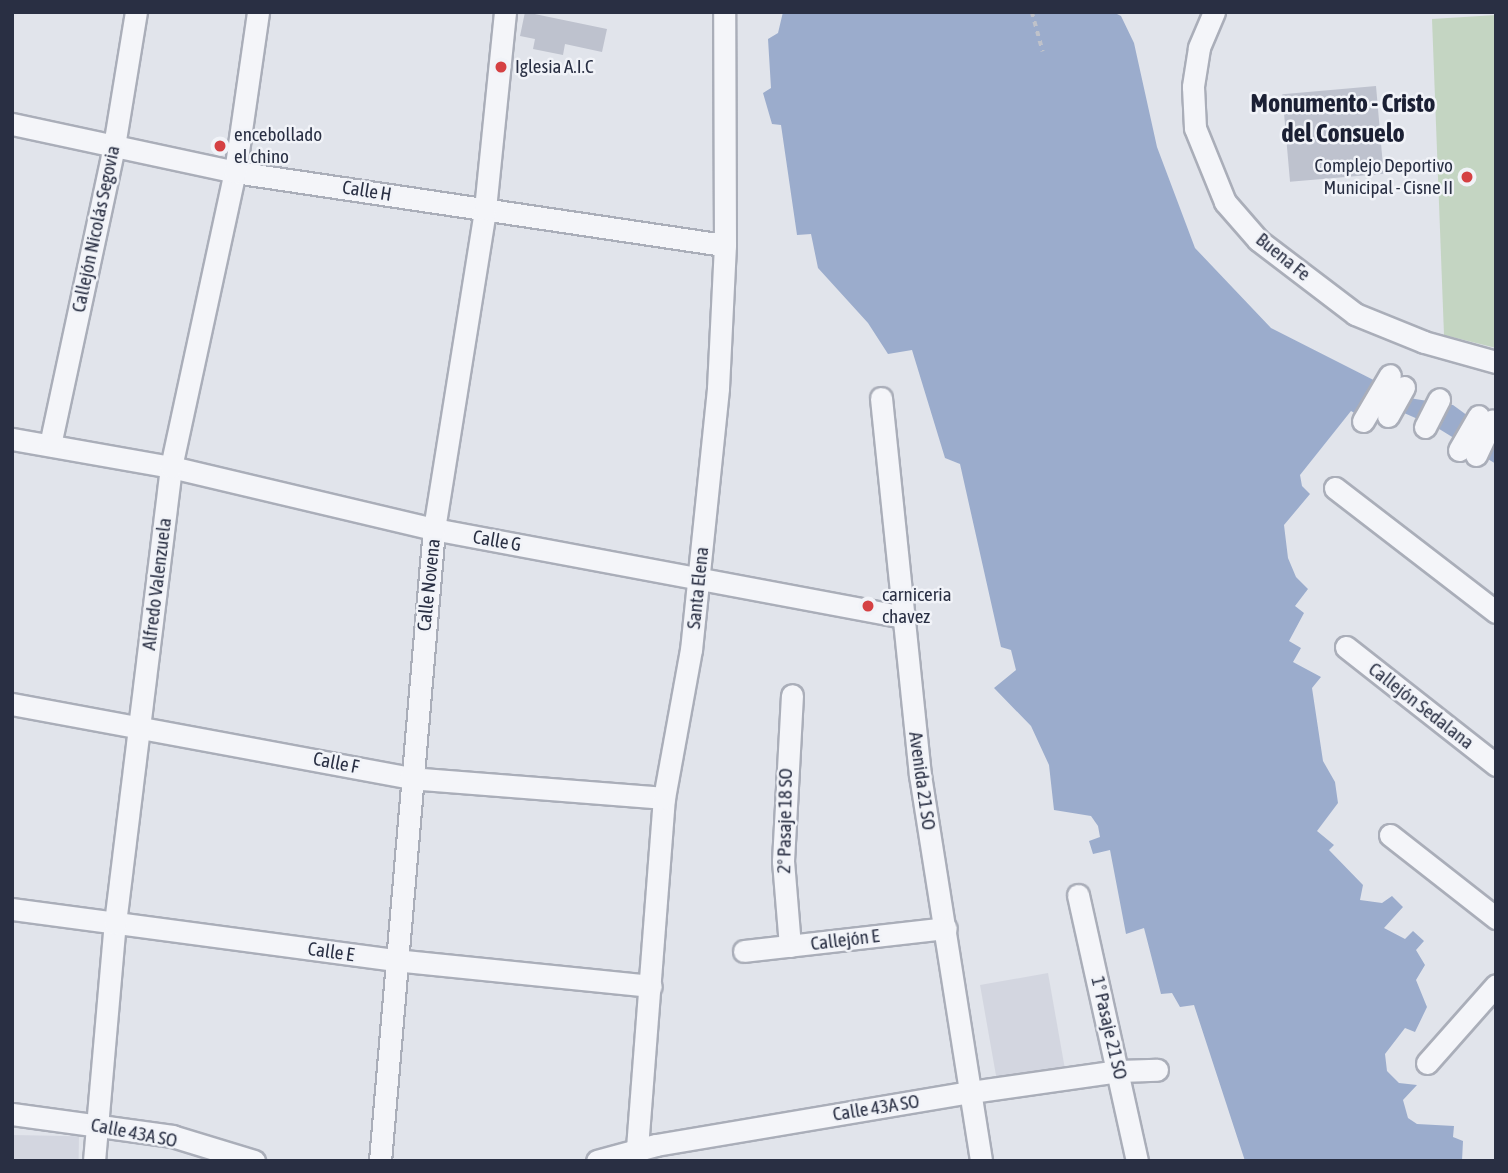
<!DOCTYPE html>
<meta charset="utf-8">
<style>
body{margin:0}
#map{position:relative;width:1508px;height:1173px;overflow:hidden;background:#e1e4eb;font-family:"Asap Condensed",sans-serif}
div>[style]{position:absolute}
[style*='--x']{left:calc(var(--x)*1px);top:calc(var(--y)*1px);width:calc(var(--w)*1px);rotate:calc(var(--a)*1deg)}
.built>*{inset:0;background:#d3d6e0;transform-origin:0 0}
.green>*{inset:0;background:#c4d5c2}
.water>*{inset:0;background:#9baccc}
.building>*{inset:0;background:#bec2ce;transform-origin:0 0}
.path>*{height:3.5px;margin-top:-1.75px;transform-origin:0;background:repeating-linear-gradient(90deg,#bfc2ca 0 5px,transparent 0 10px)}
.roads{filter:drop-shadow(2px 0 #aaaeb9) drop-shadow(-2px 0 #aaaeb9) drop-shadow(0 2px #aaaeb9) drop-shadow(0 -2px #aaaeb9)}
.street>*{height:21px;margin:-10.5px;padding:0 10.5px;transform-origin:10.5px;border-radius:10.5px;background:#f4f5f9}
.dots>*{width:19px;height:19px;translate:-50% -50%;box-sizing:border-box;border:4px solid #f1f3f8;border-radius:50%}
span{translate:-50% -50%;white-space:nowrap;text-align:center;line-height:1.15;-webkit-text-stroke:5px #f1f3f8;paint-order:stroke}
.poi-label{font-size:19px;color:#292f43}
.left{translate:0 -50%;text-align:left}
.right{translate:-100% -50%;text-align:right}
.street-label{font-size:19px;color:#292f43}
.district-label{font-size:26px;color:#1b2034;font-weight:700}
.frame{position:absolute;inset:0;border:14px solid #292f43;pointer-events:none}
</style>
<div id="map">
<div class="built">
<i style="left:1048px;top:973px;width:95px;height:69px;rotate:80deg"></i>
<i style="left:12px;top:1135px;width:67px;height:26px;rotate:1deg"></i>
</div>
<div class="green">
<i style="clip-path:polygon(1496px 15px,1496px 348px,1444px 335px,1432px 19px)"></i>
</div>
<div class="water">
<i style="clip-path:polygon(783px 12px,1113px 12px,1121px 16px,1134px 43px,1157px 147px,1195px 248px,1271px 328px,1409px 398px,1453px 405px,1479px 424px,1496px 429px,1496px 464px,1436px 427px,1379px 402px,1368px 421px,1351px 411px,1300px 475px,1302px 486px,1310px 494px,1284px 525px,1288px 558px,1296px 577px,1308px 589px,1295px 606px,1304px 613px,1289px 641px,1301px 648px,1293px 662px,1321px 677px,1312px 688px,1323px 761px,1335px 782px,1338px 803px,1317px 831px,1334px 845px,1329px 850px,1363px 885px,1360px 900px,1382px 903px,1392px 896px,1403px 907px,1384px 928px,1405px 939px,1413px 931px,1424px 941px,1416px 950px,1425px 965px,1416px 980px,1427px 1007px,1415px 1032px,1405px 1028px,1385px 1054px,1387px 1071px,1399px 1083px,1417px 1085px,1403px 1100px,1408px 1118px,1417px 1124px,1454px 1126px,1453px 1137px,1463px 1141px,1462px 1161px,1245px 1161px,1194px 1005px,1180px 1007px,1172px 993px,1161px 994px,1144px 928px,1126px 934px,1110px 850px,1093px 854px,1089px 841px,1100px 837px,1098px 826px,1091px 816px,1054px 810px,1049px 765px,1031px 726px,994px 688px,1016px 670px,1011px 650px,1001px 647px,960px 464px,945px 458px,912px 350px,888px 354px,868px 323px,818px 268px,811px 234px,797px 235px,781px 125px,772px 124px,763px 93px,771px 88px,768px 39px,778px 33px)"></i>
</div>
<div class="building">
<i style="clip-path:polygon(525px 12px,607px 29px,602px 52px,565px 44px,563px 55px,533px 49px,535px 39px,520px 36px)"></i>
<i style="left:1376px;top:86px;width:88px;height:94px;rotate:85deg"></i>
</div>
<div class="path">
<i style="--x:1032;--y:12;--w:41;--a:74.6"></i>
</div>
<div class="roads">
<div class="street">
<i style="--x:1214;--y:12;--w:39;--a:113"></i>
<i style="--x:1199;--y:48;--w:39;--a:99"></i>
<i style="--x:1193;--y:87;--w:41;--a:87.2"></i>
<i style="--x:1195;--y:128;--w:80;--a:67.9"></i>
<i style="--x:1225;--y:202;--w:50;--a:49"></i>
<i style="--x:1258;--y:240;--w:122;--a:37.3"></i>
<i style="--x:1355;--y:314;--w:74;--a:22.1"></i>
<i style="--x:1424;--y:342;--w:75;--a:15.5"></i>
<i style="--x:12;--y:124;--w:228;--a:12.1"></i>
<i style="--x:235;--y:172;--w:495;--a:8.5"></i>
<i style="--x:881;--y:398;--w:379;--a:84.1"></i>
<i style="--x:920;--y:775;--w:391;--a:81"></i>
<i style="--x:1388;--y:416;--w:33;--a:-61"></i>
<i style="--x:1363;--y:421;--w:53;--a:-59.6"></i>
<i style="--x:1425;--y:427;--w:31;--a:-63"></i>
<i style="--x:12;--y:439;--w:161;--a:10"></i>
<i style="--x:171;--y:467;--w:270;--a:13.3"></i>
<i style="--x:434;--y:529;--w:475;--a:10.6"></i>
<i style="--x:50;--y:445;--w:306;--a:-77.9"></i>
<i style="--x:114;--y:146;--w:136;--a:-80.7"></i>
<i style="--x:1459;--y:450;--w:39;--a:-60"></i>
<i style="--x:1476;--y:455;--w:38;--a:-65"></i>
<i style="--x:1335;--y:488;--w:203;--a:37.6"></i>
<i style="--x:1346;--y:647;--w:191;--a:38.2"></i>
<i style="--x:12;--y:704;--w:405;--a:10.5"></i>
<i style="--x:410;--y:778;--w:255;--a:4.5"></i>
<i style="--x:1390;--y:835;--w:135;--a:38.1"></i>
<i style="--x:1078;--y:895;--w:272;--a:77.5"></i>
<i style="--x:12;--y:909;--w:386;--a:7.6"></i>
<i style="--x:395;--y:960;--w:257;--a:5.8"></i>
<i style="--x:790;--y:946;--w:85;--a:-94.7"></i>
<i style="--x:783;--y:861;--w:166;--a:-86.9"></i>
<i style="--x:744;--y:951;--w:203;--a:-6.5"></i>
<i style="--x:1427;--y:1063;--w:104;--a:-48.5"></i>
<i style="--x:12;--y:1114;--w:162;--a:7.8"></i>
<i style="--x:172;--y:1136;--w:86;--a:17"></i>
<i style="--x:94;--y:1161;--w:239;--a:-85"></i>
<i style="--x:115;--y:923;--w:459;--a:-83"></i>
<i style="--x:171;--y:467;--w:302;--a:-77.8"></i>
<i style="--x:235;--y:172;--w:162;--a:-81.8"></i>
<i style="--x:380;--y:1161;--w:634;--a:-85.12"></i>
<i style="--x:434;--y:529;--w:324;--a:-80.9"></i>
<i style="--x:485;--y:209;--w:198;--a:-84.2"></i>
<i style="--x:597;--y:1161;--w:61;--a:-15.2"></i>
<i style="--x:656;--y:1145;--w:319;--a:-9.6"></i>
<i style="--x:971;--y:1092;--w:149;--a:-8.1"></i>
<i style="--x:1119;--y:1071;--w:38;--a:-2"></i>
<i style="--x:636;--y:1161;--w:364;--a:-85.6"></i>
<i style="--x:664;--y:798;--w:150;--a:-79.7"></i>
<i style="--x:691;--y:650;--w:263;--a:-84.1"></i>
<i style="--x:718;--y:388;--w:143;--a:-87.2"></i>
<i style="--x:725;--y:245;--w:233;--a:-90.2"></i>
</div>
</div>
<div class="dots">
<i style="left:501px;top:67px;background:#d54143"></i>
<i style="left:220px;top:146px;background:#d54143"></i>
<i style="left:1467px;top:177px;background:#d54143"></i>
<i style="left:868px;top:606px;background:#d54143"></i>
</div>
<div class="poi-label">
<span class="left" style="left:515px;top:67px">Iglesia A.I.C</span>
<span class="left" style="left:234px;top:146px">encebollado<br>el chino</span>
<span class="right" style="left:1453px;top:177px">Complejo Deportivo<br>Municipal - Cisne II</span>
<span class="left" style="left:882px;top:606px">carniceria<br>chavez</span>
</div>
<div class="street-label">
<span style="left:367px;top:191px;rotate:9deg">Calle H</span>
<span style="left:96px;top:229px;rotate:-78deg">Callejón Nicolás Segovia</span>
<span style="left:1283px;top:257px;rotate:39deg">Buena Fe</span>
<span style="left:497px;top:541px;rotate:10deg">Calle G</span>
<span style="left:157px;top:584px;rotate:-83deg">Alfredo Valenzuela</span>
<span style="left:429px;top:585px;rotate:-84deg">Calle Novena</span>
<span style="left:698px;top:588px;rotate:-84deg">Santa Elena</span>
<span style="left:1421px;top:706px;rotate:38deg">Callejón Sedalana</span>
<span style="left:336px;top:763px;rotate:11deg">Calle F</span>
<span style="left:922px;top:781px;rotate:82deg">Avenida 21 SO</span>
<span style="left:785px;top:821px;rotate:-89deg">2° Pasaje 18 SO</span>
<span style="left:845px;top:940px;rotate:-7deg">Callejón E</span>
<span style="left:331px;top:952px;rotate:8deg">Calle E</span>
<span style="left:1109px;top:1028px;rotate:77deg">1º Pasaje 21 SO</span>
<span style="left:876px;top:1108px;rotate:-9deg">Calle 43A SO</span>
<span style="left:134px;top:1133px;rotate:11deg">Calle 43A SO</span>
</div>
<div class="district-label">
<span style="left:1343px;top:119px">Monumento - Cristo<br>del Consuelo</span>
</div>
<div class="frame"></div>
</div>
